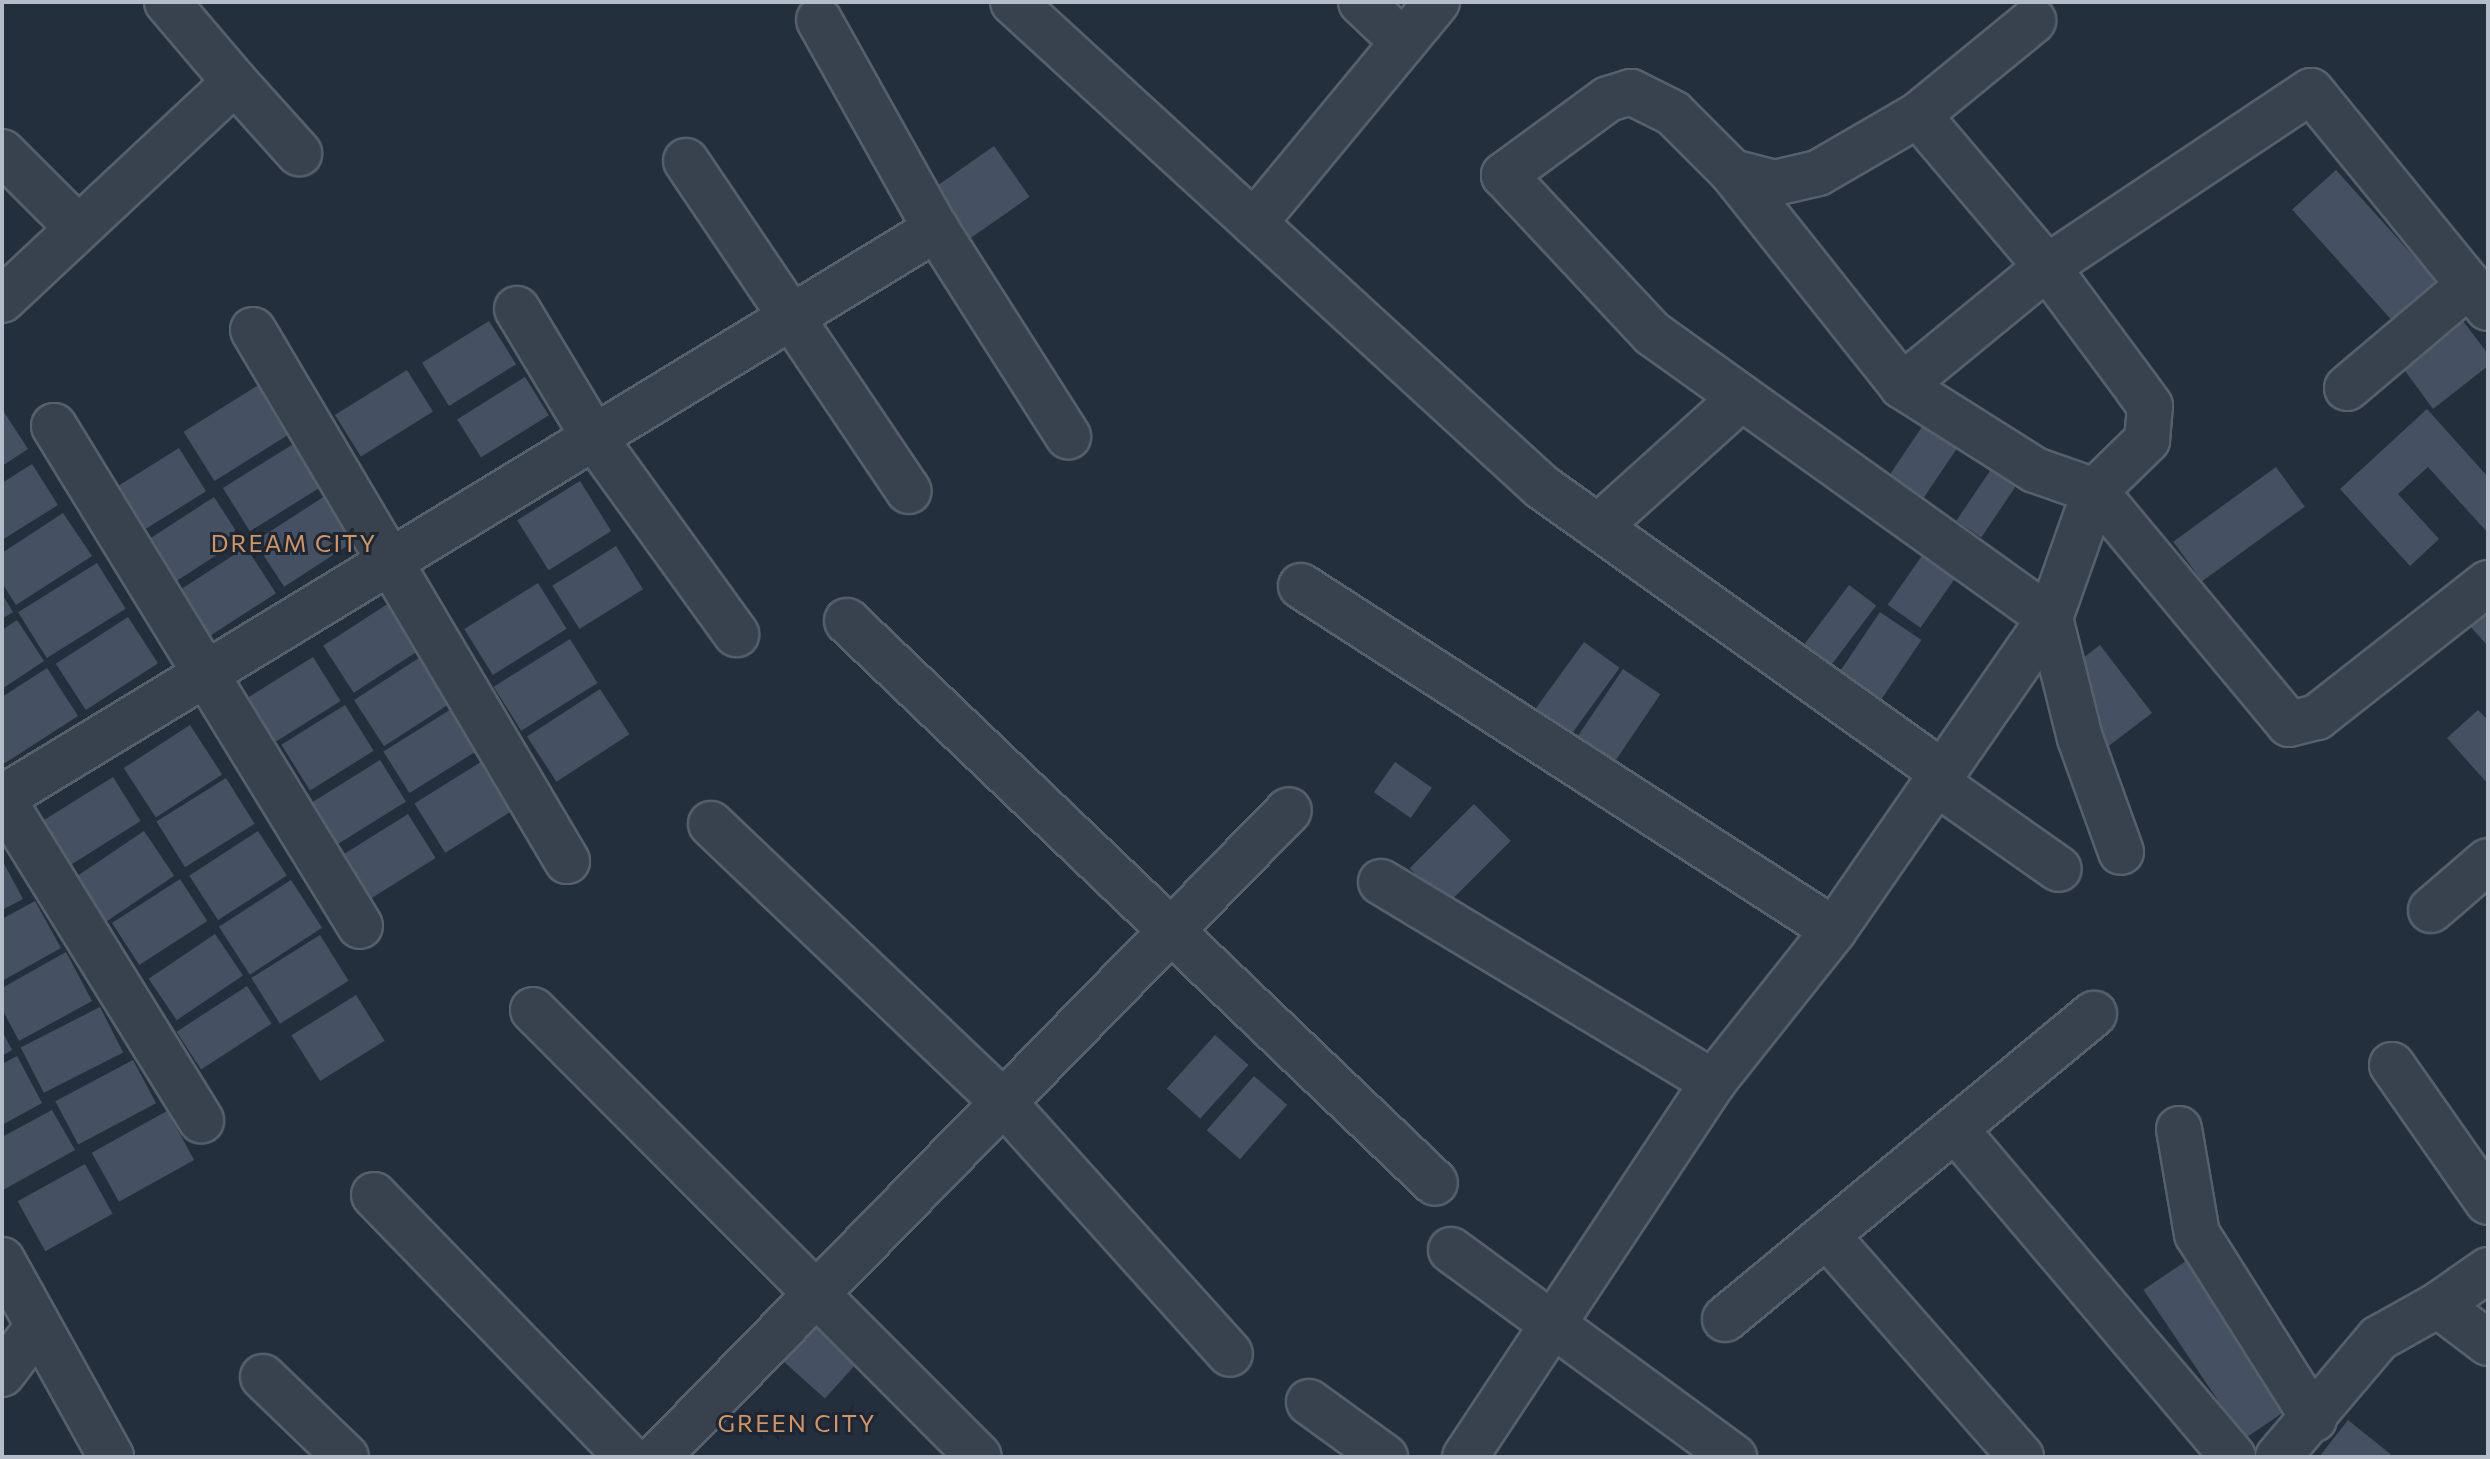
<!DOCTYPE html>
<style>
body{margin:0}
#map{position:relative;width:2490px;height:1459px;overflow:hidden;background:#242f3e;font-family:Commissioner,sans-serif}
div>[style]{position:absolute}
[style*='--x']{left:calc(var(--x)*1px);top:calc(var(--y)*1px);width:calc(var(--w)*1px);rotate:calc(var(--a)*1deg)}
.building>*{inset:0;background:#455162;transform-origin:0 0}
.roads{filter:drop-shadow(2px 0 #565f6c) drop-shadow(-2px 0 #565f6c) drop-shadow(0 2px #565f6c) drop-shadow(0 -2px #565f6c)}
.minor>*{height:44px;margin:-22px;padding:0 22px;transform-origin:22px;border-radius:22px;background:#38414e}
span{translate:-50% -50%;white-space:nowrap;text-align:center;line-height:1.15;-webkit-text-stroke:6px #1d2633;paint-order:stroke}
.neighbourhood-label{font-size:24px;color:#d59563;letter-spacing:2px}
.frame{position:absolute;inset:0;border:4px solid #b4bcc9;pointer-events:none}
</style>
<div id="map">
<div class="building">
<i style="left:994px;top:146px;width:62px;height:85px;rotate:55deg"></i>
<i style="left:2336px;top:170px;width:161px;height:59px;rotate:48deg"></i>
<i style="left:489px;top:321px;width:51px;height:79px;rotate:58deg"></i>
<i style="clip-path:polygon(2463px 321px,2488px 354px,2488px 366px,2433px 409px,2403px 368px)"></i>
<i style="left:407px;top:370px;width:49px;height:85px;rotate:58deg"></i>
<i style="left:525px;top:377px;width:45px;height:80px;rotate:58deg"></i>
<i style="left:260px;top:384px;width:58px;height:90px;rotate:58deg"></i>
<i style="clip-path:polygon(2px 409px,28px 449px,2px 466px)"></i>
<i style="clip-path:polygon(2427px 409px,2488px 477px,2488px 533px,2428px 467px,2398px 494px,2439px 539px,2410px 566px,2340px 489px)"></i>
<i style="left:1928px;top:418px;width:41px;height:76px;rotate:34deg"></i>
<i style="left:295px;top:443px;width:51px;height:85px;rotate:58deg"></i>
<i style="left:179px;top:448px;width:51px;height:83px;rotate:58deg"></i>
<i style="left:2000px;top:456px;width:30px;height:78px;rotate:34deg"></i>
<i style="clip-path:polygon(32px 464px,58px 505px,2px 540px,2px 483px)"></i>
<i style="left:2276px;top:467px;width:49px;height:127px;rotate:54deg"></i>
<i style="left:580px;top:481px;width:59px;height:74px;rotate:58deg"></i>
<i style="left:331px;top:492px;width:54px;height:91px;rotate:57deg"></i>
<i style="left:214px;top:497px;width:50px;height:85px;rotate:57deg"></i>
<i style="clip-path:polygon(63px 513px,92px 556px,16px 605px,2px 583px,2px 553px)"></i>
<i style="left:1933px;top:540px;width:40px;height:79px;rotate:35deg"></i>
<i style="left:616px;top:546px;width:51px;height:75px;rotate:58deg"></i>
<i style="left:246px;top:547px;width:55px;height:93px;rotate:57deg"></i>
<i style="left:97px;top:563px;width:54px;height:93px;rotate:58deg"></i>
<i style="left:538px;top:583px;width:54px;height:87px;rotate:58deg"></i>
<i style="left:1849px;top:585px;width:34px;height:78px;rotate:37deg"></i>
<i style="clip-path:polygon(2px 594px,13px 612px,2px 619px)"></i>
<i style="left:392px;top:601px;width:56px;height:82px;rotate:57deg"></i>
<i style="clip-path:polygon(2488px 605px,2488px 646px,2468px 624px)"></i>
<i style="left:1880px;top:612px;width:50px;height:78px;rotate:34deg"></i>
<i style="left:128px;top:617px;width:55px;height:86px;rotate:57deg"></i>
<i style="clip-path:polygon(17px 620px,44px 661px,2px 689px,2px 630px)"></i>
<i style="left:570px;top:639px;width:52px;height:90px;rotate:58deg"></i>
<i style="left:1584px;top:642px;width:44px;height:92px;rotate:36deg"></i>
<i style="clip-path:polygon(2100px 645px,2152px 713px,2102px 751px,2074px 665px)"></i>
<i style="left:422px;top:656px;width:55px;height:81px;rotate:57deg"></i>
<i style="left:313px;top:657px;width:52px;height:78px;rotate:58deg"></i>
<i style="clip-path:polygon(47px 668px,78px 716px,2px 765px,2px 697px)"></i>
<i style="left:1623px;top:669px;width:45px;height:88px;rotate:34deg"></i>
<i style="left:600px;top:689px;width:54px;height:87px;rotate:57deg"></i>
<i style="left:345px;top:705px;width:54px;height:75px;rotate:58deg"></i>
<i style="left:453px;top:708px;width:49px;height:82px;rotate:58deg"></i>
<i style="clip-path:polygon(2478px 710px,2488px 720px,2488px 784px,2447px 738px)"></i>
<i style="left:190px;top:725px;width:59px;height:79px;rotate:57deg"></i>
<i style="left:380px;top:760px;width:49px;height:92px;rotate:58deg"></i>
<i style="left:484px;top:760px;width:58px;height:82px;rotate:58deg"></i>
<i style="left:1395px;top:762px;width:45px;height:37px;rotate:35deg"></i>
<i style="left:113px;top:777px;width:52px;height:85px;rotate:58deg"></i>
<i style="left:226px;top:778px;width:54px;height:82px;rotate:58deg"></i>
<i style="left:1474px;top:804px;width:52px;height:91px;rotate:45deg"></i>
<i style="left:408px;top:814px;width:52px;height:88px;rotate:58deg"></i>
<i style="left:144px;top:831px;width:54px;height:90px;rotate:56deg"></i>
<i style="left:258px;top:831px;width:53px;height:82px;rotate:57deg"></i>
<i style="clip-path:polygon(2px 860px,23px 899px,2px 910px)"></i>
<i style="left:180px;top:879px;width:50px;height:81px;rotate:57deg"></i>
<i style="left:291px;top:880px;width:57px;height:86px;rotate:57deg"></i>
<i style="clip-path:polygon(35px 901px,61px 948px,2px 981px,2px 919px)"></i>
<i style="left:215px;top:934px;width:50px;height:80px;rotate:56deg"></i>
<i style="left:320px;top:935px;width:54px;height:81px;rotate:58deg"></i>
<i style="clip-path:polygon(66px 952px,92px 1001px,19px 1041px,2px 1009px,2px 988px)"></i>
<i style="left:247px;top:986px;width:45px;height:84px;rotate:57deg"></i>
<i style="left:356px;top:995px;width:54px;height:76px;rotate:58deg"></i>
<i style="left:100px;top:1007px;width:51px;height:89px;rotate:63deg"></i>
<i style="clip-path:polygon(2px 1031px,12px 1050px,2px 1056px)"></i>
<i style="left:1215px;top:1035px;width:45px;height:72px;rotate:42deg"></i>
<i style="clip-path:polygon(17px 1056px,42px 1103px,2px 1125px,2px 1064px)"></i>
<i style="left:133px;top:1060px;width:49px;height:88px;rotate:62deg"></i>
<i style="left:1254px;top:1076px;width:44px;height:72px;rotate:41deg"></i>
<i style="clip-path:polygon(52px 1110px,75px 1150px,3px 1190px,2px 1137px)"></i>
<i style="left:167px;top:1111px;width:56px;height:86px;rotate:61deg"></i>
<i style="left:85px;top:1164px;width:57px;height:77px;rotate:61deg"></i>
<i style="left:2189px;top:1259px;width:180px;height:55px;rotate:56deg"></i>
<i style="left:818px;top:1321px;width:57px;height:53px;rotate:42deg"></i>
<i style="clip-path:polygon(2348px 1420px,2394px 1457px,2319px 1457px)"></i>
</div>
<div class="roads">
<div class="minor">
<i style="--x:1013;--y:2;--w:718;--a:42.52"></i>
<i style="--x:1542;--y:487;--w:490;--a:35.5"></i>
<i style="--x:1361;--y:2;--w:58;--a:43.6"></i>
<i style="--x:819;--y:20;--w:240;--a:60.8"></i>
<i style="--x:936;--y:229;--w:246;--a:57.5"></i>
<i style="--x:235;--y:82;--w:96;--a:48"></i>
<i style="--x:1918;--y:115;--w:149;--a:-39.3"></i>
<i style="--x:2;--y:152;--w:107;--a:45"></i>
<i style="--x:686;--y:161;--w:398;--a:56"></i>
<i style="--x:1732;--y:172;--w:83;--a:-135"></i>
<i style="--x:1673;--y:113;--w:47;--a:-153.4"></i>
<i style="--x:1631;--y:92;--w:24;--a:163"></i>
<i style="--x:1608;--y:99;--w:129;--a:143.8"></i>
<i style="--x:1504;--y:175;--w:218;--a:46.9"></i>
<i style="--x:1653;--y:334;--w:488;--a:35.6"></i>
<i style="--x:2050;--y:618;--w:124;--a:76"></i>
<i style="--x:2080;--y:738;--w:121;--a:70.2"></i>
<i style="--x:1254;--y:223;--w:287;--a:-50.4"></i>
<i style="--x:2;--y:300;--w:319;--a:-43.1"></i>
<i style="--x:235;--y:82;--w:105;--a:-130.4"></i>
<i style="--x:517;--y:309;--w:152;--a:59"></i>
<i style="--x:595;--y:439;--w:241;--a:54.1"></i>
<i style="--x:253;--y:330;--w:617;--a:59.4"></i>
<i style="--x:1902;--y:386;--w:188;--a:-39.4"></i>
<i style="--x:2047;--y:267;--w:317;--a:-33.7"></i>
<i style="--x:2311;--y:91;--w:280;--a:50.8"></i>
<i style="--x:2347;--y:388;--w:160;--a:-40.2"></i>
<i style="--x:54;--y:426;--w:586;--a:58.53"></i>
<i style="--x:1598;--y:527;--w:191;--a:-42"></i>
<i style="--x:1301;--y:586;--w:634;--a:32.84"></i>
<i style="--x:847;--y:621;--w:813;--a:43.7"></i>
<i style="--x:1935;--y:782;--w:151;--a:35.1"></i>
<i style="--x:2;--y:798;--w:1094;--a:-31.35"></i>
<i style="--x:2;--y:798;--w:379;--a:58.3"></i>
<i style="--x:711;--y:824;--w:406;--a:43.6"></i>
<i style="--x:1005;--y:1104;--w:336;--a:48"></i>
<i style="--x:1381;--y:882;--w:388;--a:31.1"></i>
<i style="--x:2431;--y:910;--w:75;--a:-40.7"></i>
<i style="--x:533;--y:1010;--w:631;--a:45.06"></i>
<i style="--x:2392;--y:1065;--w:167;--a:55"></i>
<i style="--x:1955;--y:1129;--w:430;--a:49.7"></i>
<i style="--x:2179;--y:1129;--w:107;--a:80.3"></i>
<i style="--x:2197;--y:1234;--w:219;--a:57.7"></i>
<i style="--x:374;--y:1195;--w:365;--a:45.9"></i>
<i style="--x:1827;--y:1236;--w:294;--a:48.7"></i>
<i style="--x:1451;--y:1250;--w:351;--a:36.2"></i>
<i style="--x:2;--y:1260;--w:225;--a:61"></i>
<i style="--x:2488;--y:1270;--w:61;--a:145"></i>
<i style="--x:2438;--y:1305;--w:63;--a:37.2"></i>
<i style="--x:1725;--y:1319;--w:479;--a:-39.6"></i>
<i style="--x:2;--y:1374;--w:53;--a:-52.7"></i>
<i style="--x:263;--y:1377;--w:115;--a:43.9"></i>
<i style="--x:1309;--y:1402;--w:94;--a:35.9"></i>
<i style="--x:657;--y:1457;--w:904;--a:-45.67"></i>
<i style="--x:1465;--y:1457;--w:450;--a:-56.5"></i>
<i style="--x:1713;--y:1082;--w:194;--a:-51.5"></i>
<i style="--x:1834;--y:930;--w:379;--a:-55.3"></i>
<i style="--x:2050;--y:618;--w:135;--a:-70.5"></i>
<i style="--x:2095;--y:491;--w:73;--a:-44.4"></i>
<i style="--x:2147;--y:440;--w:34;--a:-85"></i>
<i style="--x:2150;--y:406;--w:22;--a:-126"></i>
<i style="--x:2137;--y:388;--w:151;--a:-126.6"></i>
<i style="--x:2047;--y:267;--w:199;--a:-130.3"></i>
<i style="--x:1918;--y:115;--w:116;--a:149.9"></i>
<i style="--x:1818;--y:173;--w:44;--a:166.9"></i>
<i style="--x:1775;--y:183;--w:44;--a:-165.7"></i>
<i style="--x:1732;--y:172;--w:273;--a:51.5"></i>
<i style="--x:1902;--y:386;--w:157;--a:32.3"></i>
<i style="--x:2035;--y:470;--w:64;--a:19.3"></i>
<i style="--x:2095;--y:491;--w:303;--a:50.2"></i>
<i style="--x:2289;--y:724;--w:29;--a:-14"></i>
<i style="--x:2317;--y:717;--w:217;--a:-38.1"></i>
<i style="--x:2278;--y:1457;--w:156;--a:-49.7"></i>
<i style="--x:2379;--y:1338;--w:68;--a:-29.2"></i>
</div>
</div>
<div class="neighbourhood-label">
<span style="left:294px;top:543px">DREAM CITY</span>
<span style="left:797px;top:1423px">GREEN CITY</span>
</div>
<div class="frame"></div>
</div>
